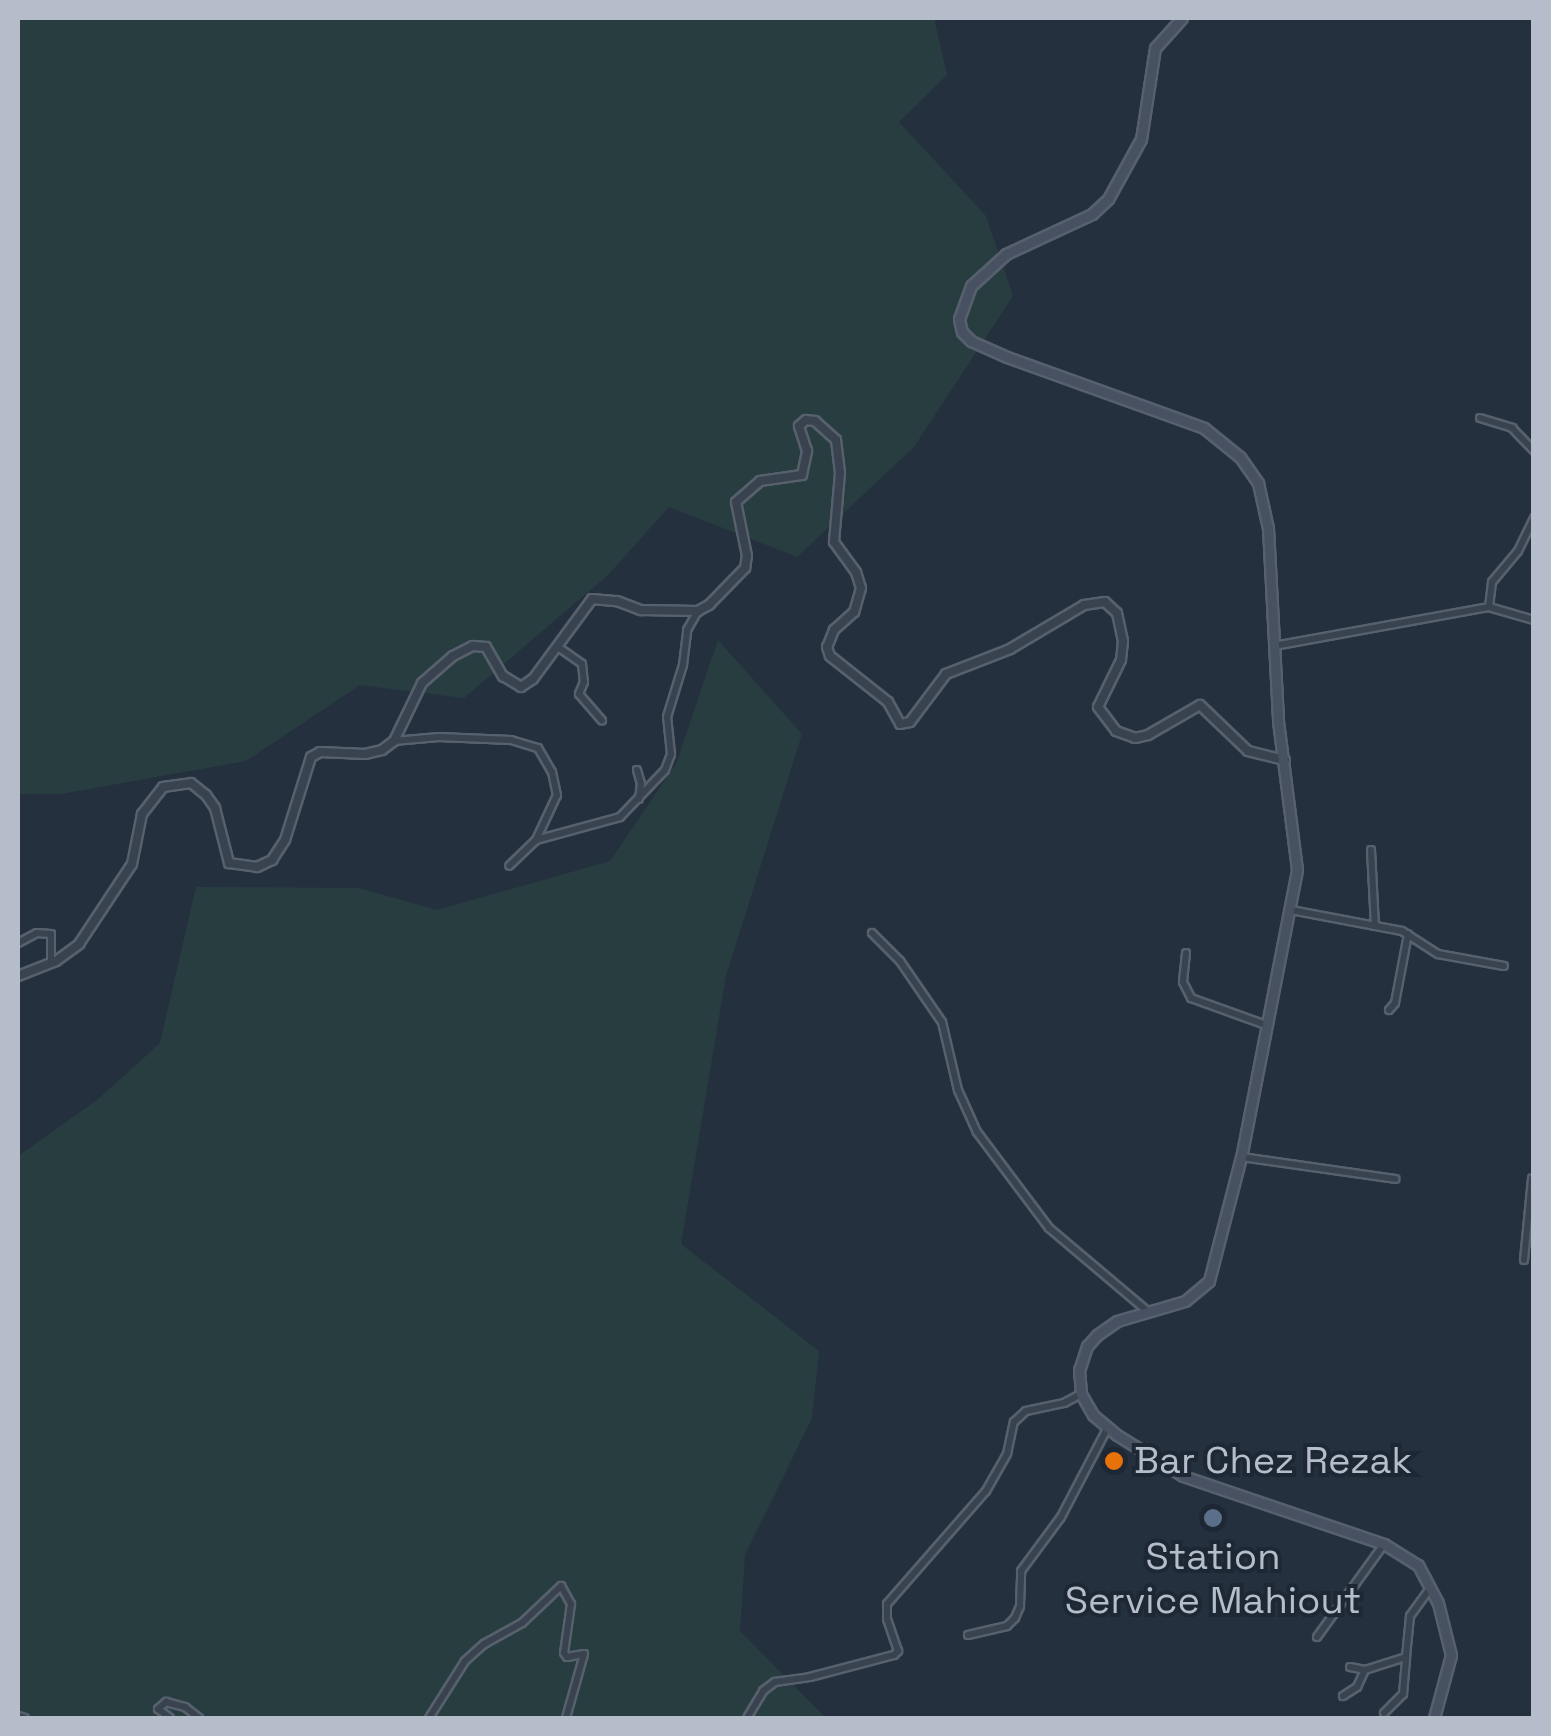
<!DOCTYPE html>
<style>
body{margin:0}
#map{position:relative;width:1551px;height:1736px;overflow:hidden;background:#25303f;font-family:"Space Grotesk",sans-serif}
div>[style]{position:absolute}
[style*='--x']{left:calc(var(--x)*1px);top:calc(var(--y)*1px);width:calc(var(--w)*1px);rotate:calc(var(--a)*1deg)}
.green>*{inset:0;background:#273d40}
.roads{filter:drop-shadow(2px 0 #57606d) drop-shadow(-2px 0 #57606d) drop-shadow(0 2px #57606d) drop-shadow(0 -2px #57606d)}
.minor>*{height:6px;margin:-3px;padding:0 3px;transform-origin:3px;border-radius:3px;background:#39424f}
.tertiary>*{height:8px;margin:-4px;padding:0 4px;transform-origin:4px;border-radius:4px;background:#39424f}
.secondary>*{height:9px;margin:-4.5px;padding:0 4.5px;transform-origin:4.5px;border-radius:4.5px;background:#475162}
.dots>*{width:28px;height:28px;translate:-50% -50%;box-sizing:border-box;border:5px solid #1e2734;border-radius:50%}
span{translate:-50% -50%;white-space:nowrap;text-align:center;line-height:1.15;-webkit-text-stroke:8px #1e2734;paint-order:stroke}
.poi-label{font-size:38px;color:#b5bdca}
.left{translate:0 -50%;text-align:left}
.frame{position:absolute;inset:0;border:20px solid #b5bdca;pointer-events:none}
</style>
<div id="map">
<div class="green">
<i style="clip-path:polygon(18px 18px,934px 18px,947px 75px,899px 122px,986px 216px,1013px 296px,914px 447px,797px 557px,669px 507px,608px 575px,464px 698px,360px 685px,246px 761px,61px 794px,18px 794px)"></i>
<i style="clip-path:polygon(718px 640px,802px 734px,726px 976px,681px 1244px,819px 1351px,812px 1418px,745px 1555px,740px 1631px,826px 1718px,18px 1718px,18px 1156px,97px 1100px,160px 1043px,196px 887px,359px 888px,437px 910px,610px 861px,676px 764px)"></i>
</div>
<div class="roads">
<div class="minor">
<i style="--x:1480;--y:418;--w:34;--a:17"></i>
<i style="--x:1512;--y:428;--w:32;--a:46"></i>
<i style="--x:1489;--y:607;--w:25;--a:-83"></i>
<i style="--x:1492;--y:582;--w:40;--a:-50"></i>
<i style="--x:1518;--y:551;--w:37;--a:-64"></i>
<i style="--x:1274;--y:646;--w:219;--a:-10.3"></i>
<i style="--x:1489;--y:607;--w:47;--a:16.1"></i>
<i style="--x:558;--y:647;--w:29;--a:35"></i>
<i style="--x:582;--y:664;--w:18;--a:84"></i>
<i style="--x:584;--y:682;--w:13;--a:113"></i>
<i style="--x:579;--y:694;--w:35;--a:49"></i>
<i style="--x:394;--y:741;--w:45;--a:-5.1"></i>
<i style="--x:439;--y:737;--w:72;--a:2.4"></i>
<i style="--x:511;--y:740;--w:28;--a:17"></i>
<i style="--x:538;--y:748;--w:28;--a:60"></i>
<i style="--x:552;--y:772;--w:24;--a:78"></i>
<i style="--x:557;--y:795;--w:50;--a:115"></i>
<i style="--x:536;--y:840;--w:37;--a:136"></i>
<i style="--x:637;--y:770;--w:15;--a:74"></i>
<i style="--x:641;--y:784;--w:15;--a:98"></i>
<i style="--x:536;--y:840;--w:87;--a:-15.3"></i>
<i style="--x:620;--y:817;--w:65;--a:-46.2"></i>
<i style="--x:665;--y:770;--w:17;--a:-69"></i>
<i style="--x:671;--y:754;--w:37;--a:-96"></i>
<i style="--x:667;--y:717;--w:54;--a:-72.9"></i>
<i style="--x:683;--y:665;--w:35;--a:-83"></i>
<i style="--x:687;--y:630;--w:22;--a:-60"></i>
<i style="--x:1371;--y:850;--w:76;--a:87"></i>
<i style="--x:1291;--y:910;--w:113;--a:10.7"></i>
<i style="--x:1402;--y:931;--w:43;--a:32.6"></i>
<i style="--x:1438;--y:954;--w:67;--a:10.3"></i>
<i style="--x:872;--y:933;--w:40;--a:45"></i>
<i style="--x:900;--y:961;--w:74;--a:55.5"></i>
<i style="--x:942;--y:1022;--w:70;--a:76.8"></i>
<i style="--x:958;--y:1090;--w:46;--a:65.7"></i>
<i style="--x:977;--y:1132;--w:120;--a:53.1"></i>
<i style="--x:1049;--y:1228;--w:127;--a:40.2"></i>
<i style="--x:18;--y:943;--w:21;--a:-28"></i>
<i style="--x:37;--y:933;--w:14;--a:4"></i>
<i style="--x:51;--y:934;--w:29;--a:90"></i>
<i style="--x:1186;--y:953;--w:29;--a:96"></i>
<i style="--x:1183;--y:982;--w:18;--a:63"></i>
<i style="--x:1191;--y:998;--w:80;--a:19.8"></i>
<i style="--x:1389;--y:1010;--w:9;--a:-49"></i>
<i style="--x:1395;--y:1003;--w:70;--a:-79.3"></i>
<i style="--x:1241;--y:1157;--w:156;--a:8.1"></i>
<i style="--x:1524;--y:1260;--w:82;--a:-84.4"></i>
<i style="--x:968;--y:1635;--w:40;--a:-13"></i>
<i style="--x:1007;--y:1626;--w:11;--a:-45"></i>
<i style="--x:1015;--y:1618;--w:13;--a:-67"></i>
<i style="--x:1020;--y:1606;--w:35;--a:-88"></i>
<i style="--x:1021;--y:1571;--w:67;--a:-53.5"></i>
<i style="--x:1061;--y:1517;--w:102;--a:-62.4"></i>
<i style="--x:1317;--y:1637;--w:115;--a:-54.2"></i>
<i style="--x:1350;--y:1667;--w:15;--a:11"></i>
<i style="--x:1365;--y:1670;--w:43;--a:-17.6"></i>
<i style="--x:1406;--y:1657;--w:41;--a:-84.4"></i>
<i style="--x:1410;--y:1616;--w:34;--a:-54"></i>
<i style="--x:1343;--y:1696;--w:17;--a:-33"></i>
<i style="--x:1357;--y:1687;--w:19;--a:-65"></i>
<i style="--x:1384;--y:1713;--w:27;--a:-45"></i>
<i style="--x:1403;--y:1694;--w:37;--a:-85"></i>
<i style="--x:18;--y:1716;--w:7;--a:16"></i>
<i style="--x:170;--y:1718;--w:15;--a:-143"></i>
<i style="--x:158;--y:1709;--w:11;--a:-41"></i>
<i style="--x:166;--y:1702;--w:20;--a:15"></i>
<i style="--x:185;--y:1707;--w:18;--a:38"></i>
<i style="--x:429;--y:1718;--w:67;--a:-57.7"></i>
<i style="--x:465;--y:1661;--w:25;--a:-42"></i>
<i style="--x:484;--y:1644;--w:43;--a:-28.9"></i>
<i style="--x:522;--y:1623;--w:54;--a:-43.5"></i>
<i style="--x:561;--y:1586;--w:21;--a:61"></i>
<i style="--x:571;--y:1604;--w:49;--a:98.1"></i>
<i style="--x:564;--y:1653;--w:5;--a:53"></i>
<i style="--x:567;--y:1657;--w:17;--a:-10"></i>
<i style="--x:584;--y:1654;--w:66;--a:105.7"></i>
<i style="--x:747;--y:1718;--w:31;--a:-59"></i>
<i style="--x:763;--y:1691;--w:15;--a:-37"></i>
<i style="--x:775;--y:1682;--w:35;--a:-8"></i>
<i style="--x:810;--y:1677;--w:87;--a:-14.7"></i>
<i style="--x:894;--y:1655;--w:6;--a:-45"></i>
<i style="--x:898;--y:1651;--w:34;--a:-109"></i>
<i style="--x:887;--y:1619;--w:15;--a:-90"></i>
<i style="--x:887;--y:1604;--w:150;--a:-48.8"></i>
<i style="--x:986;--y:1491;--w:43;--a:-60.4"></i>
<i style="--x:1007;--y:1454;--w:33;--a:-78"></i>
<i style="--x:1014;--y:1422;--w:16;--a:-43"></i>
<i style="--x:1026;--y:1411;--w:39;--a:-12"></i>
<i style="--x:1064;--y:1403;--w:19;--a:-28"></i>
</div>
<div class="tertiary">
<i style="--x:18;--y:976;--w:41;--a:-21.5"></i>
<i style="--x:56;--y:961;--w:29;--a:-36"></i>
<i style="--x:79;--y:944;--w:96;--a:-56.5"></i>
<i style="--x:132;--y:864;--w:51;--a:-78.7"></i>
<i style="--x:142;--y:814;--w:34;--a:-52"></i>
<i style="--x:163;--y:787;--w:28;--a:-8"></i>
<i style="--x:191;--y:783;--w:19;--a:39"></i>
<i style="--x:206;--y:795;--w:16;--a:55"></i>
<i style="--x:215;--y:808;--w:57;--a:75.7"></i>
<i style="--x:229;--y:863;--w:28;--a:8"></i>
<i style="--x:257;--y:867;--w:17;--a:-25"></i>
<i style="--x:272;--y:860;--w:24;--a:-57"></i>
<i style="--x:285;--y:840;--w:87;--a:-72.6"></i>
<i style="--x:311;--y:757;--w:10;--a:-29"></i>
<i style="--x:320;--y:752;--w:45;--a:2.5"></i>
<i style="--x:365;--y:754;--w:17;--a:-13"></i>
<i style="--x:382;--y:750;--w:15;--a:-37"></i>
<i style="--x:394;--y:741;--w:64;--a:-64.2"></i>
<i style="--x:422;--y:683;--w:41;--a:-41.1"></i>
<i style="--x:453;--y:656;--w:22;--a:-27"></i>
<i style="--x:473;--y:646;--w:13;--a:4"></i>
<i style="--x:486;--y:647;--w:34;--a:60"></i>
<i style="--x:503;--y:676;--w:21;--a:31"></i>
<i style="--x:521;--y:687;--w:14;--a:-34"></i>
<i style="--x:533;--y:679;--w:99;--a:-53.6"></i>
<i style="--x:592;--y:599;--w:25;--a:5"></i>
<i style="--x:617;--y:601;--w:26;--a:21"></i>
<i style="--x:641;--y:610;--w:57;--a:1"></i>
<i style="--x:698;--y:611;--w:13;--a:-29"></i>
<i style="--x:709;--y:605;--w:52;--a:-45.8"></i>
<i style="--x:745;--y:568;--w:12;--a:-81"></i>
<i style="--x:747;--y:556;--w:55;--a:-101.5"></i>
<i style="--x:736;--y:502;--w:32;--a:-41"></i>
<i style="--x:760;--y:481;--w:42;--a:-8.1"></i>
<i style="--x:802;--y:475;--w:25;--a:-78"></i>
<i style="--x:807;--y:451;--w:26;--a:-108"></i>
<i style="--x:799;--y:426;--w:9;--a:-41"></i>
<i style="--x:806;--y:420;--w:9;--a:6"></i>
<i style="--x:815;--y:421;--w:28;--a:42"></i>
<i style="--x:836;--y:440;--w:33;--a:83"></i>
<i style="--x:840;--y:473;--w:69;--a:95"></i>
<i style="--x:834;--y:542;--w:37;--a:54"></i>
<i style="--x:856;--y:572;--w:17;--a:73"></i>
<i style="--x:861;--y:588;--w:25;--a:106"></i>
<i style="--x:854;--y:612;--w:27;--a:138"></i>
<i style="--x:834;--y:630;--w:18;--a:112"></i>
<i style="--x:827;--y:647;--w:9;--a:72"></i>
<i style="--x:830;--y:656;--w:74;--a:38.4"></i>
<i style="--x:888;--y:702;--w:25;--a:61"></i>
<i style="--x:900;--y:724;--w:10;--a:-11"></i>
<i style="--x:910;--y:722;--w:60;--a:-53.1"></i>
<i style="--x:946;--y:674;--w:69;--a:-21.3"></i>
<i style="--x:1010;--y:649;--w:86;--a:-30.7"></i>
<i style="--x:1084;--y:605;--w:21;--a:-8"></i>
<i style="--x:1105;--y:602;--w:16;--a:43"></i>
<i style="--x:1117;--y:613;--w:29;--a:78"></i>
<i style="--x:1123;--y:641;--w:19;--a:96"></i>
<i style="--x:1121;--y:660;--w:52;--a:116.1"></i>
<i style="--x:1098;--y:707;--w:30;--a:53"></i>
<i style="--x:1116;--y:731;--w:20;--a:20"></i>
<i style="--x:1135;--y:738;--w:13;--a:-13"></i>
<i style="--x:1148;--y:735;--w:60;--a:-30"></i>
<i style="--x:1200;--y:705;--w:66;--a:43.8"></i>
<i style="--x:1248;--y:751;--w:38;--a:14"></i>
</div>
<div class="secondary">
<i style="--x:1182;--y:18;--w:40;--a:132"></i>
<i style="--x:1155;--y:48;--w:92;--a:98.7"></i>
<i style="--x:1141;--y:139;--w:68;--a:118.8"></i>
<i style="--x:1108;--y:199;--w:22;--a:137"></i>
<i style="--x:1092;--y:214;--w:95;--a:155.1"></i>
<i style="--x:1006;--y:254;--w:47;--a:137.6"></i>
<i style="--x:971;--y:286;--w:35;--a:110"></i>
<i style="--x:959;--y:319;--w:13;--a:77"></i>
<i style="--x:962;--y:332;--w:13;--a:45"></i>
<i style="--x:971;--y:341;--w:39;--a:24"></i>
<i style="--x:1007;--y:357;--w:209;--a:19.8"></i>
<i style="--x:1204;--y:428;--w:46;--a:38.9"></i>
<i style="--x:1240;--y:457;--w:32;--a:55"></i>
<i style="--x:1258;--y:483;--w:46;--a:77.5"></i>
<i style="--x:1268;--y:528;--w:193;--a:87"></i>
<i style="--x:1278;--y:721;--w:150;--a:82.7"></i>
<i style="--x:1297;--y:870;--w:292;--a:101"></i>
<i style="--x:1241;--y:1157;--w:128;--a:104.5"></i>
<i style="--x:1209;--y:1281;--w:31;--a:140"></i>
<i style="--x:1185;--y:1301;--w:71;--a:163.6"></i>
<i style="--x:1117;--y:1321;--w:24;--a:145"></i>
<i style="--x:1097;--y:1335;--w:15;--a:132"></i>
<i style="--x:1087;--y:1346;--w:25;--a:108"></i>
<i style="--x:1079;--y:1370;--w:24;--a:85"></i>
<i style="--x:1081;--y:1394;--w:24;--a:60"></i>
<i style="--x:1093;--y:1415;--w:31;--a:40"></i>
<i style="--x:1117;--y:1435;--w:78;--a:31.8"></i>
<i style="--x:1183;--y:1476;--w:212;--a:18.7"></i>
<i style="--x:1384;--y:1544;--w:40;--a:32"></i>
<i style="--x:1418;--y:1565;--w:43;--a:62.2"></i>
<i style="--x:1438;--y:1603;--w:54;--a:76"></i>
<i style="--x:1451;--y:1655;--w:65;--a:105.1"></i>
</div>
</div>
<div class="dots">
<i style="left:1114px;top:1461px;background:#e8710a"></i>
<i style="left:1213px;top:1518px;background:#5c6f8a"></i>
</div>
<div class="poi-label">
<span class="left" style="left:1134px;top:1461px">Bar Chez Rezak</span>
<span style="left:1213px;top:1579px">Station<br>Service Mahiout</span>
</div>
<div class="frame"></div>
</div>
